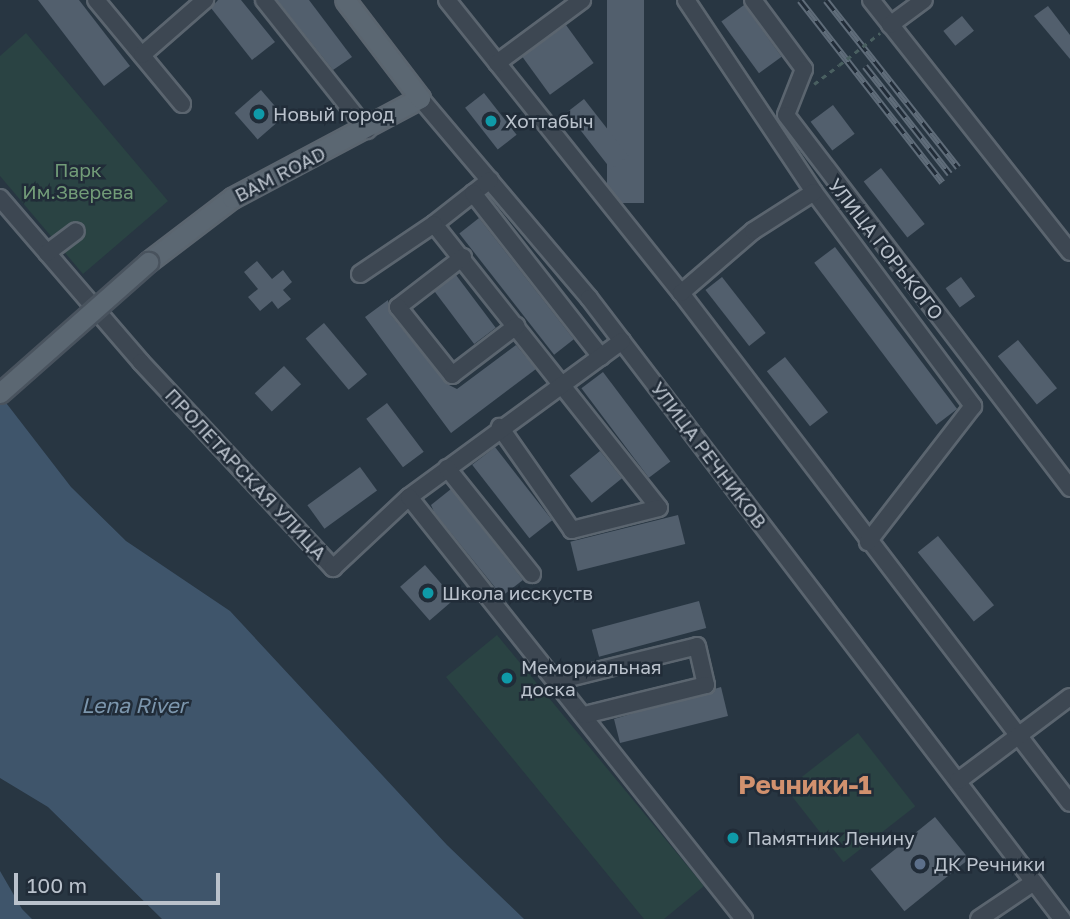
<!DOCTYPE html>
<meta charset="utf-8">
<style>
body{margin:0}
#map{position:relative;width:1070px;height:919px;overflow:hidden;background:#283642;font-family:"Golos Text",sans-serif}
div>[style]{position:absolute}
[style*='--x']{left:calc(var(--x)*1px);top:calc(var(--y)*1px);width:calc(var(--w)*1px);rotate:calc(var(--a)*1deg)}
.green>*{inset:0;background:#2a4343;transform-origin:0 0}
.water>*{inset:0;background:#3f556b}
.building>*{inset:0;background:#525f6d;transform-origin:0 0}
.path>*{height:2.5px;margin-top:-1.25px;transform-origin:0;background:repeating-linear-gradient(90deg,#495f60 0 5px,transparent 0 10px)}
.roads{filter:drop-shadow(2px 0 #5b656f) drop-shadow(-2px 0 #5b656f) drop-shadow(0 2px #5b656f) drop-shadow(0 -2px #5b656f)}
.minor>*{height:16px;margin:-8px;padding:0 8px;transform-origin:8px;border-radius:8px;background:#3d4752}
.major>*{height:19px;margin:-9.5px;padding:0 9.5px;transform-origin:9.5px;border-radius:9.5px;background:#5b6772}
.rail>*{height:7px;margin-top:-3.5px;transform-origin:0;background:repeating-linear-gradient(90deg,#212c38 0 13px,#5f6c79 0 26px);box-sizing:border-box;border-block:2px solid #5f6c79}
.path-bridge>*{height:2.5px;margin-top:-1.25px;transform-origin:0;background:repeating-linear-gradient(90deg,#495f60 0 5px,transparent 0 10px)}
.bridges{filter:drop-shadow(2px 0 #49535e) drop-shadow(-2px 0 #49535e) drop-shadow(0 2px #49535e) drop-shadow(0 -2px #49535e)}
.major-bridge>*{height:19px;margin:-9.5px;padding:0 9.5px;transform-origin:9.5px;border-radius:9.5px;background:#5b6772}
.dots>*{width:19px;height:19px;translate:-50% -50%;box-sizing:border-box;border:4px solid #212c38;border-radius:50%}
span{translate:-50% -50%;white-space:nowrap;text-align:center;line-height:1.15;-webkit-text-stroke:5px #212c38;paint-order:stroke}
.poi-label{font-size:19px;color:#bac2cc}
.left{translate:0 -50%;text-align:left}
.park-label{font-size:19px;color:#729c78}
.street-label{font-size:19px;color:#bac2cc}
.water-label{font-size:21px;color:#7c96ad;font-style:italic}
.district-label{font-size:26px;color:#d2916e;font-weight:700}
.scale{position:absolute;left:14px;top:873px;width:206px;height:32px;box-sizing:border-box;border:4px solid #bac2cc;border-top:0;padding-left:9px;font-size:21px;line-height:24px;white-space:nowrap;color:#bac2cc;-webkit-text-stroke:5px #212c38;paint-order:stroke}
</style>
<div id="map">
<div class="green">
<i style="clip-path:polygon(26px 33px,168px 201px,83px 274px,0 176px,0 56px)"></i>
<i style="clip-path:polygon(497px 635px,704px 886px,664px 919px,644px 919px,446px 677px)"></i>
<i style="left:858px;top:733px;width:93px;height:91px;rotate:52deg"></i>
</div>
<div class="water">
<i style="clip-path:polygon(0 395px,71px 487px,126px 541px,230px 611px,447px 845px,524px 919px,162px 919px,48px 807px,0 778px)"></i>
<i style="clip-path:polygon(0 871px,22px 909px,32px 919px,0 919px)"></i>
</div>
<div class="building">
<i style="clip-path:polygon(38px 0,79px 0,130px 66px,104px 86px)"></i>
<i style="clip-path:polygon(218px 0,241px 0,275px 42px,252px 60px,211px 8px)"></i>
<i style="clip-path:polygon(277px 0,309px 0,352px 57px,333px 70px)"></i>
<i style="left:607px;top:0;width:37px;height:203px"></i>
<i style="left:744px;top:5px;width:64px;height:28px;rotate:54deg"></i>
<i style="clip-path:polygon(1048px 6px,1070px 35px,1070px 59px,1034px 16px)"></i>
<i style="left:962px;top:16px;width:19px;height:24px;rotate:51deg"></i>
<i style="left:566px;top:25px;width:47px;height:54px;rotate:54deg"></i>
<i style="left:261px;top:90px;width:35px;height:35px;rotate:49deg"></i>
<i style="left:484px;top:93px;width:53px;height:24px;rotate:52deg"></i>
<i style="left:584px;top:99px;width:72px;height:22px;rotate:52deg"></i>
<i style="left:833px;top:105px;width:36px;height:28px;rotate:53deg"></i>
<i style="left:881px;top:168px;width:71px;height:22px;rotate:52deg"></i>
<i style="left:479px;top:218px;width:154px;height:25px;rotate:52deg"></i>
<i style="left:835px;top:247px;width:203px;height:26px;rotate:53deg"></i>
<i style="clip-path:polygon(257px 261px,272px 279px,283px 270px,292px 282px,283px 290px,291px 299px,278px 309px,272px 301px,260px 311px,248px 297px,258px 289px,244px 272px)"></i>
<i style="left:456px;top:275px;width:66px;height:27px;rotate:53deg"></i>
<i style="left:722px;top:277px;width:71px;height:21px;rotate:52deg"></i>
<i style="left:961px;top:277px;width:24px;height:19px;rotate:54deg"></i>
<i style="clip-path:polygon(388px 300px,390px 314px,447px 384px,457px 389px,516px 345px,536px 369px,451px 433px,365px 317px)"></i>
<i style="left:324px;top:323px;width:67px;height:24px;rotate:50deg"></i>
<i style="left:1018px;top:340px;width:62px;height:26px;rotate:51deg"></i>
<i style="left:785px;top:357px;width:70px;height:23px;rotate:52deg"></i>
<i style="left:284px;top:366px;width:25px;height:40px;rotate:47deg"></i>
<i style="left:603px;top:372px;width:112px;height:27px;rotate:53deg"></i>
<i style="left:387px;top:403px;width:61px;height:26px;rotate:53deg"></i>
<i style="left:495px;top:447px;width:93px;height:29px;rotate:52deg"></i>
<i style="left:600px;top:451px;width:35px;height:39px;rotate:51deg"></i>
<i style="left:360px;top:467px;width:29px;height:65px;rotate:54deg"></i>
<i style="clip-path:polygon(451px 489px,523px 580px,502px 596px,434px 512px,431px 505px)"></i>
<i style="left:678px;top:515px;width:30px;height:111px;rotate:76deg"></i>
<i style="left:938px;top:536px;width:89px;height:26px;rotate:51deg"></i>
<i style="left:425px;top:565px;width:45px;height:33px;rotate:49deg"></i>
<i style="left:699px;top:601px;width:28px;height:111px;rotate:75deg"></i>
<i style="clip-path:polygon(721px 687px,728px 716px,620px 743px,614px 719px)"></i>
<i style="left:935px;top:817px;width:54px;height:83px;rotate:51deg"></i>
</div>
<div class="path">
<i style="--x:814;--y:84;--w:31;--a:-37"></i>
</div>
<div class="roads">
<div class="minor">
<i style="--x:96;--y:0;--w:135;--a:50.4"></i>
<i style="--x:264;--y:0;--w:166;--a:51.6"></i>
<i style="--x:447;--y:0;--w:375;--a:51.4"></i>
<i style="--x:681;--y:293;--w:641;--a:52.67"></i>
<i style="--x:686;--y:0;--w:231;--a:56.3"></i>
<i style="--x:814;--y:192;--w:267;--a:53.4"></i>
<i style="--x:973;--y:406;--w:172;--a:127.7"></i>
<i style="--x:753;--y:0;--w:86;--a:53.5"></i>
<i style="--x:804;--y:69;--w:49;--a:111.4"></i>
<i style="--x:786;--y:115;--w:469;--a:52.7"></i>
<i style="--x:871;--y:0;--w:321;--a:51.7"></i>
<i style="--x:890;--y:25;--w:42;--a:-36.3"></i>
<i style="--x:142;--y:55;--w:84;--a:-41.1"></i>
<i style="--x:497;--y:63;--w:106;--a:-36.5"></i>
<i style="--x:420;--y:98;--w:262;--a:49.8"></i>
<i style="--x:589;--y:298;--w:781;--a:52.7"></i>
<i style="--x:490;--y:180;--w:71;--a:141.8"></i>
<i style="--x:434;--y:224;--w:362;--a:51.6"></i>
<i style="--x:659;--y:508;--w:90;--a:165.8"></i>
<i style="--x:572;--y:530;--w:126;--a:-125"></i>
<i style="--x:473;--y:193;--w:208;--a:52"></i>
<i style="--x:0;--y:198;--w:216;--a:49.3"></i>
<i style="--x:141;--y:362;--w:282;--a:47"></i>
<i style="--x:333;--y:568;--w:104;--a:-43.1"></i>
<i style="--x:409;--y:497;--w:264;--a:-36.2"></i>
<i style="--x:47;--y:253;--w:36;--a:-37"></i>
<i style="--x:463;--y:257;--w:82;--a:142.4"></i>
<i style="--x:398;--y:307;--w:87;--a:51.5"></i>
<i style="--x:452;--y:375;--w:81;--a:-37.4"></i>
<i style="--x:360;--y:274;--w:89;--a:-34"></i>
<i style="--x:681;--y:293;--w:95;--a:-40.7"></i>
<i style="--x:753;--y:231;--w:72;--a:-32.6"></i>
<i style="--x:447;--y:468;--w:136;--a:51.3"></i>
<i style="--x:409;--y:497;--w:539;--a:51.56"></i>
<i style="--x:557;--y:681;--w:144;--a:-14"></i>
<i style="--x:697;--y:646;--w:40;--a:77"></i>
<i style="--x:706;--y:685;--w:125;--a:166.1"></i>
<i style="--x:958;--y:781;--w:140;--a:-36.9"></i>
<i style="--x:979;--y:919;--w:66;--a:-33.9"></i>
</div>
<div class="major">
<i style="--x:148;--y:262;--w:106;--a:-37.3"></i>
<i style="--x:232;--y:198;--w:213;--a:-28"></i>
<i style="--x:420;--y:98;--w:123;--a:-127.4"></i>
</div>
</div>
<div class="rail">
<i style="--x:800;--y:0;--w:231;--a:52"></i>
<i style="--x:826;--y:0;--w:213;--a:51.7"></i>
<i style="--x:865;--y:66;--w:137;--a:51.8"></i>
</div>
<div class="path-bridge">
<i style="--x:839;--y:65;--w:52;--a:-38"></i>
</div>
<div class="bridges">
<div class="major-bridge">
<i style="--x:0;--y:393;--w:198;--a:-41.5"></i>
</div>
</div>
<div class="dots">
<i style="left:259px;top:114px;background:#0f9aa8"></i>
<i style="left:491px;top:121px;background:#0f9aa8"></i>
<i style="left:428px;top:593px;background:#0f9aa8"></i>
<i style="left:507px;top:678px;background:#0f9aa8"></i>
<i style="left:733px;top:838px;background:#0f9aa8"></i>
<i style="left:920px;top:864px;background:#5c6f8a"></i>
</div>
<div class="poi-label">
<span class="left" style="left:273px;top:114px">Новый город</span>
<span class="left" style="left:505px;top:121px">Хоттабыч</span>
<span class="left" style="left:442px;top:593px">Школа исскуств</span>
<span class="left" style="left:521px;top:678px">Мемориальная<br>доска</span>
<span class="left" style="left:747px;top:838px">Памятник Ленину</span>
<span class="left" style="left:934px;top:864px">ДК Речники</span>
</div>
<div class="park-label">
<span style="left:78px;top:181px">Парк<br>Им.Зверева</span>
</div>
<div class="street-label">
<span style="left:280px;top:174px;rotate:-27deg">BAM ROAD</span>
<span style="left:886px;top:249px;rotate:52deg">УЛИЦА ГОРЬКОГО</span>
<span style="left:709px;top:455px;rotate:53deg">УЛИЦА РЕЧНИКОВ</span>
<span style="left:246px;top:474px;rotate:47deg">ПРОЛЕТАРСКАЯ УЛИЦА</span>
</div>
<div class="water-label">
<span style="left:134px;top:705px">Lena River</span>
</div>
<div class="district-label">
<span style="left:805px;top:785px">Речники-1</span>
</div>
<div class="scale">100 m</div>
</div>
